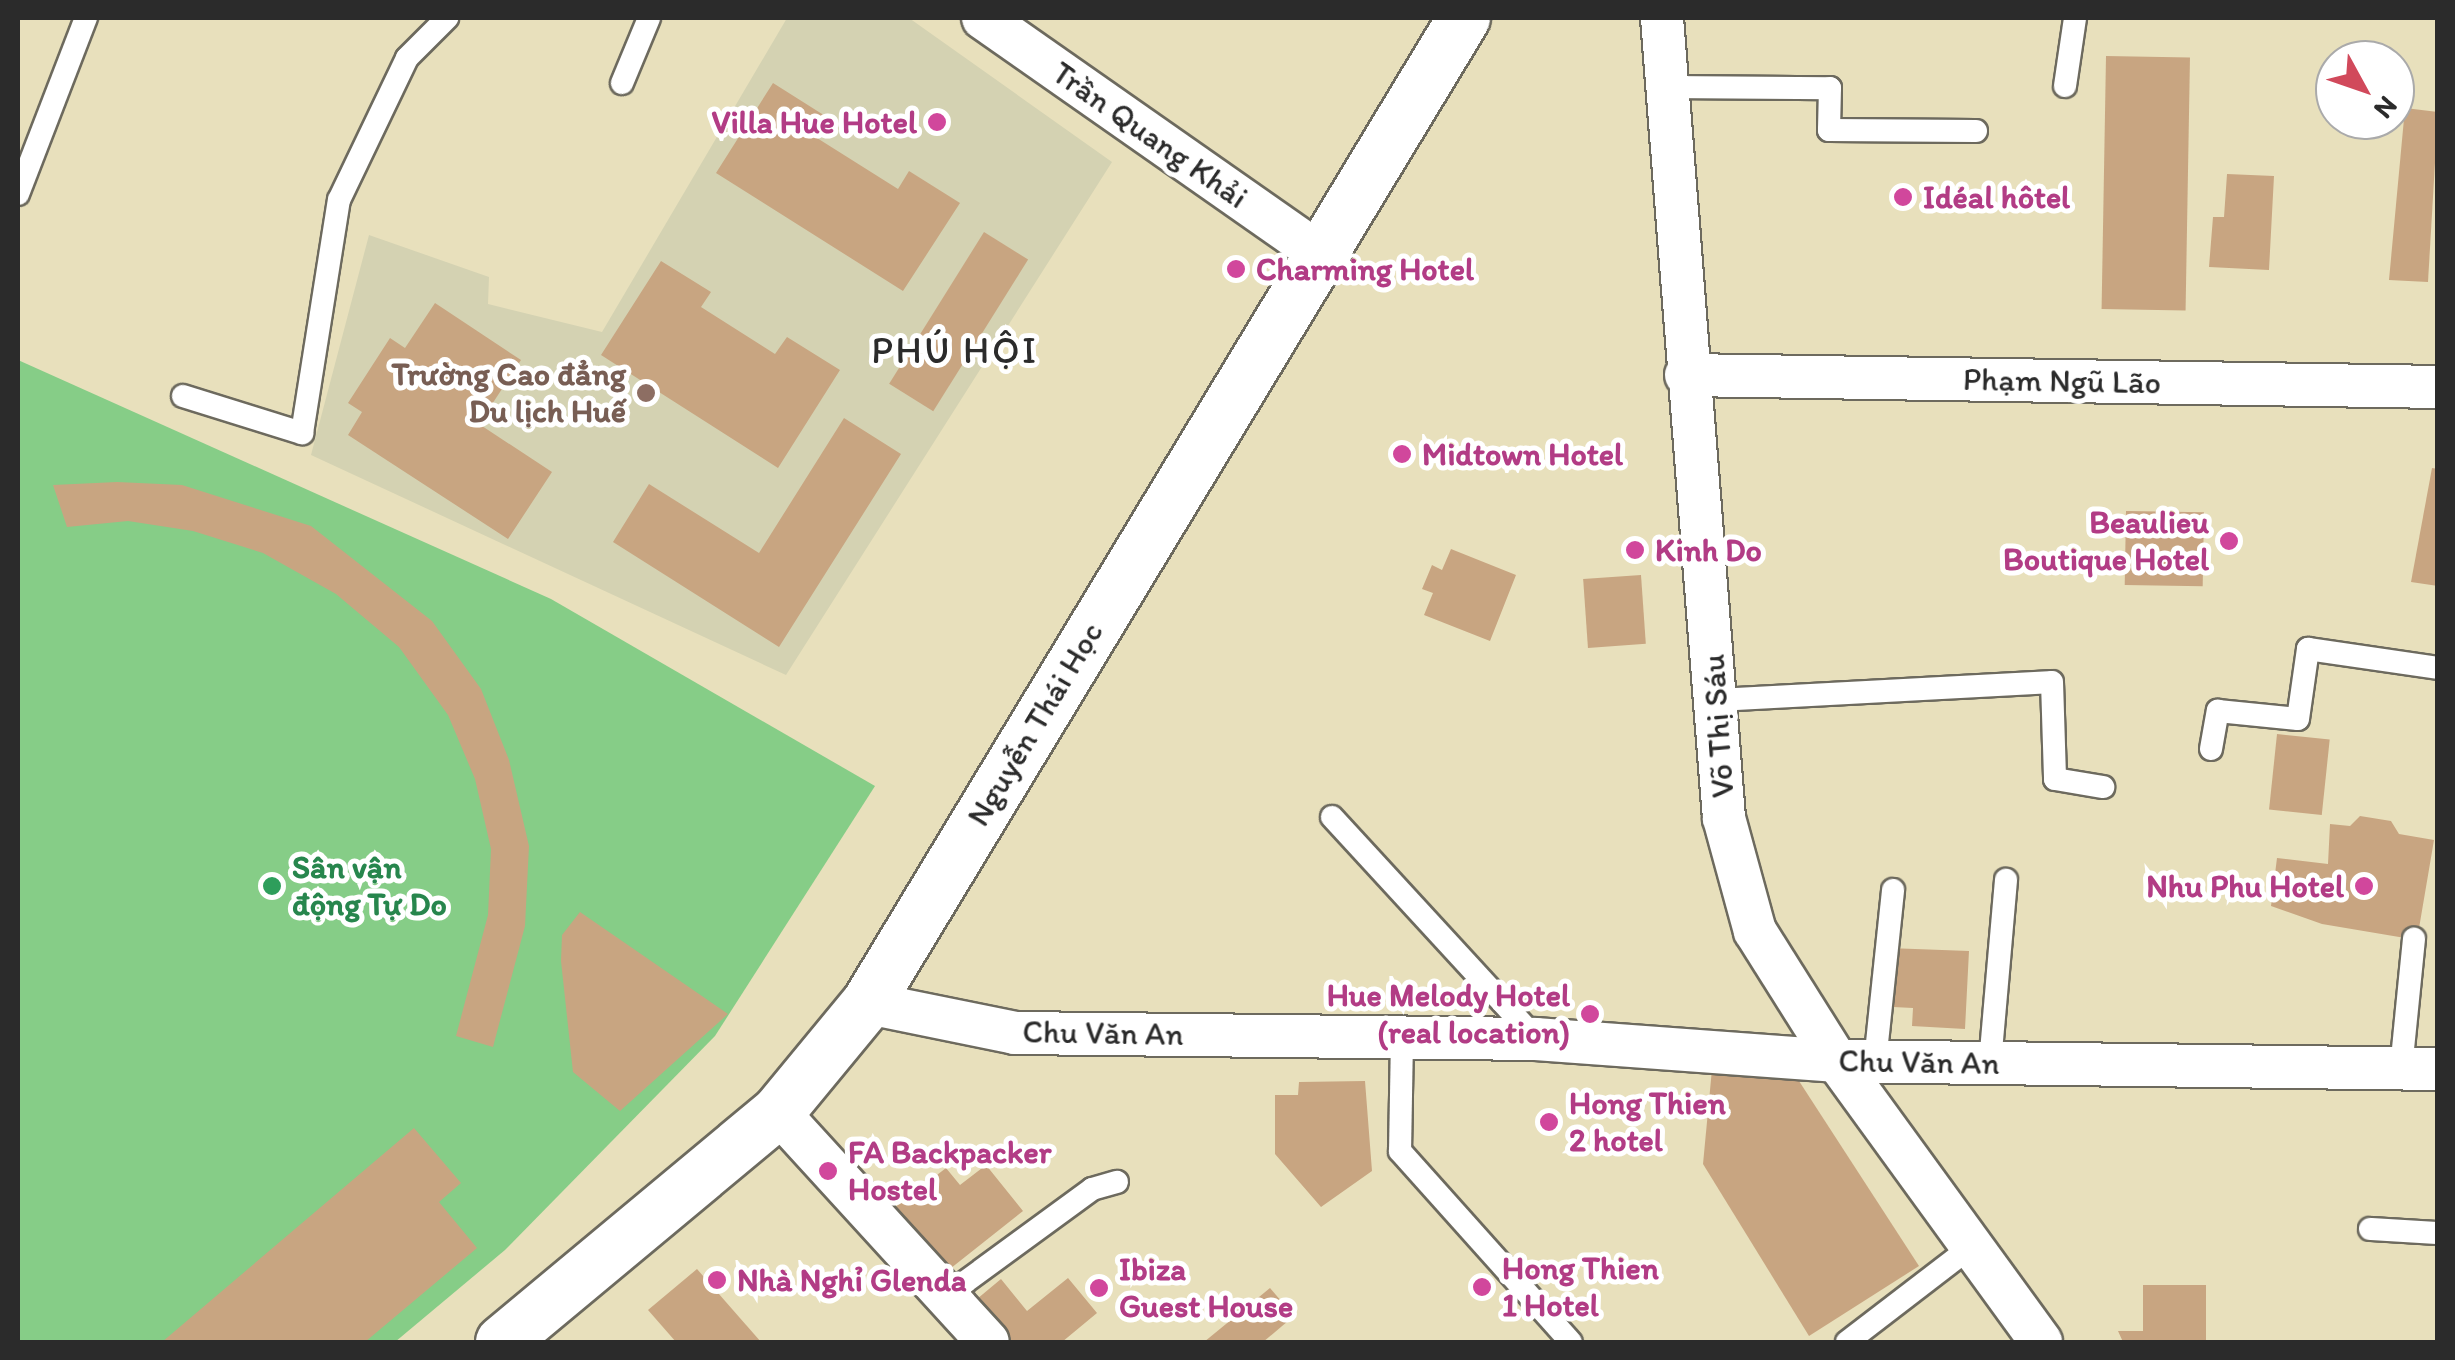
<!DOCTYPE html>
<meta charset="utf-8">
<style>
body{margin:0}
#map{position:relative;width:2455px;height:1360px;overflow:hidden;background:#e8e0bc;font-family:Itim,sans-serif}
div>[style]{position:absolute}
[style*='--x']{left:calc(var(--x)*1px);top:calc(var(--y)*1px);width:calc(var(--w)*1px);rotate:calc(var(--a)*1deg)}
.built>*{inset:0;background:#d4d2b2}
.green>*{inset:0;background:#86cd87}
.building>*{inset:0;background:#c8a581;transform-origin:0 0}
.roads{filter:drop-shadow(2px 0 #6d6a5e) drop-shadow(-2px 0 #6d6a5e) drop-shadow(0 2px #6d6a5e) drop-shadow(0 -2px #6d6a5e)}
.service>*{height:22px;margin:-11px;padding:0 11px;transform-origin:11px;border-radius:11px;background:#fff}
.minor>*{height:42px;margin:-21px;padding:0 21px;transform-origin:21px;border-radius:21px;background:#fff}
.tertiary>*{height:52px;margin:-26px;padding:0 26px;transform-origin:26px;border-radius:26px;background:#fff}
.dots>*{width:28px;height:28px;translate:-50% -50%;box-sizing:border-box;border:5px solid #fff;border-radius:50%}
span{translate:-50% -50%;white-space:nowrap;text-align:center;line-height:1.15;-webkit-text-stroke:10px #fff;paint-order:stroke}
.hotel-label{font-size:32px;color:#b23c85;font-weight:700}
.right{translate:-100% -50%;text-align:right}
.left{translate:0 -50%;text-align:left}
.street-label{font-size:32px;color:#2b2b2b}
.education-label{font-size:32px;color:#785e54;font-weight:700}
.leisure-label{font-size:32px;color:#27864d;font-weight:700}
.quarter-label{font-size:38px;color:#2b2b2b;letter-spacing:2.5px}
.frame{position:absolute;inset:0;border:20px solid #2b2b2b;pointer-events:none}
.north{position:absolute;left:2315px;top:40px;width:100px;height:100px;box-sizing:border-box;background:#fff;border:2px solid #aaa;border-radius:50%;rotate:130deg;font-size:28px;font-weight:700;line-height:40px;text-align:center;color:#2b2b2b}
.north::after{content:'';display:block;margin:auto;width:35px;height:45px;background:#d1495b;clip-path:polygon(50% 0,100% 100%,50% 72%,0 100%)}
</style>
<div id="map">
<div class="built">
<i style="clip-path:polygon(787px 18px,909px 18px,1112px 162px,786px 675px,311px 455px,369px 235px,489px 277px,488px 304px,602px 332px)"></i>
</div>
<div class="green">
<i style="clip-path:polygon(18px 360px,551px 599px,875px 786px,715px 1036px,505px 1250px,395px 1342px,18px 1342px)"></i>
</div>
<div class="building">
<i style="left:2106px;top:56px;width:84px;height:253px;rotate:1deg"></i>
<i style="clip-path:polygon(773px 83px,830px 119px,817px 138px,898px 189px,909px 171px,960px 203px,903px 291px,716px 173px)"></i>
<i style="clip-path:polygon(2405px 108px,2438px 112px,2428px 282px,2389px 280px)"></i>
<i style="clip-path:polygon(2227px 174px,2274px 176px,2269px 270px,2209px 267px,2213px 217px,2224px 217px)"></i>
<i style="left:984px;top:232px;width:52px;height:179px;rotate:32deg"></i>
<i style="clip-path:polygon(661px 261px,711px 292px,701px 307px,775px 354px,787px 337px,840px 370px,778px 468px,601px 355px)"></i>
<i style="clip-path:polygon(435px 303px,521px 360px,479px 424px,552px 472px,508px 539px,348px 435px,362px 412px,348px 403px,390px 338px,405px 348px)"></i>
<i style="clip-path:polygon(844px 418px,901px 454px,779px 647px,613px 542px,649px 484px,759px 553px)"></i>
<i style="clip-path:polygon(2432px 468px,2438px 469px,2438px 586px,2411px 582px)"></i>
<i style="clip-path:polygon(117px 482px,182px 485px,311px 526px,432px 621px,481px 689px,509px 760px,529px 846px,525px 926px,493px 1047px,456px 1036px,488px 915px,491px 849px,475px 779px,448px 715px,399px 647px,336px 594px,263px 553px,193px 531px,128px 521px,67px 527px,53px 485px)"></i>
<i style="left:2126px;top:511px;width:78px;height:74px;rotate:1deg"></i>
<i style="clip-path:polygon(1451px 549px,1516px 575px,1490px 641px,1424px 615px,1433px 593px,1422px 589px,1432px 565px,1442px 570px)"></i>
<i style="left:1641px;top:575px;width:69px;height:58px;rotate:86deg"></i>
<i style="left:2277px;top:734px;width:53px;height:76px;rotate:6deg"></i>
<i style="clip-path:polygon(2360px 816px,2391px 821px,2399px 834px,2434px 840px,2417px 940px,2322px 924px,2271px 906px,2277px 858px,2328px 864px,2330px 824px,2350px 826px)"></i>
<i style="clip-path:polygon(580px 912px,728px 1014px,620px 1111px,573px 1072px,561px 961px,562px 935px)"></i>
<i style="clip-path:polygon(1888px 948px,1969px 951px,1965px 1029px,1912px 1026px,1913px 1008px,1893px 1007px,1894px 998px,1887px 998px)"></i>
<i style="clip-path:polygon(1712px 1069px,1799px 1081px,1919px 1266px,1809px 1336px,1703px 1164px)"></i>
<i style="clip-path:polygon(1365px 1081px,1372px 1171px,1321px 1207px,1275px 1154px,1275px 1095px,1298px 1095px,1299px 1082px)"></i>
<i style="clip-path:polygon(414px 1128px,461px 1183px,439px 1202px,477px 1248px,365px 1342px,162px 1342px)"></i>
<i style="clip-path:polygon(986px 1165px,1023px 1211px,941px 1276px,889px 1212px,946px 1168px,960px 1185px)"></i>
<i style="clip-path:polygon(697px 1269px,761px 1342px,676px 1342px,648px 1310px)"></i>
<i style="clip-path:polygon(1068px 1278px,1097px 1313px,1062px 1342px,1003px 1342px,971px 1304px,1001px 1279px,1027px 1311px)"></i>
<i style="clip-path:polygon(2143px 1285px,2206px 1285px,2206px 1342px,2123px 1342px,2118px 1331px,2143px 1331px)"></i>
<i style="clip-path:polygon(1270px 1288px,1294px 1316px,1263px 1342px,1204px 1342px)"></i>
</div>
<div class="roads">
<div class="service">
<i style="--x:622;--y:83;--w:70;--a:-67.4"></i>
<i style="--x:2065;--y:86;--w:69;--a:-81.6"></i>
<i style="--x:1667;--y:87;--w:163;--a:0.4"></i>
<i style="--x:1830;--y:88;--w:42;--a:91.4"></i>
<i style="--x:1829;--y:130;--w:147;--a:0.4"></i>
<i style="--x:18;--y:194;--w:189;--a:-68.9"></i>
<i style="--x:183;--y:396;--w:125;--a:17.3"></i>
<i style="--x:302;--y:433;--w:236;--a:-81"></i>
<i style="--x:339;--y:200;--w:157;--a:-64.4"></i>
<i style="--x:407;--y:58;--w:57;--a:-45"></i>
<i style="--x:1719;--y:700;--w:333;--a:-3.1"></i>
<i style="--x:2052;--y:682;--w:97;--a:88.2"></i>
<i style="--x:2055;--y:779;--w:49;--a:9.5"></i>
<i style="--x:2211;--y:749;--w:39;--a:-80"></i>
<i style="--x:2218;--y:711;--w:80;--a:5.7"></i>
<i style="--x:2298;--y:719;--w:71;--a:-81.9"></i>
<i style="--x:2308;--y:649;--w:131;--a:8.3"></i>
<i style="--x:1332;--y:817;--w:301;--a:47.4"></i>
<i style="--x:1402;--y:1038;--w:113;--a:91"></i>
<i style="--x:1400;--y:1151;--w:256;--a:48.2"></i>
<i style="--x:1875;--y:1062;--w:173;--a:-84"></i>
<i style="--x:1990;--y:1063;--w:184;--a:-85"></i>
<i style="--x:2401;--y:1069;--w:131;--a:-84.3"></i>
<i style="--x:2370;--y:1229;--w:68;--a:3.4"></i>
<i style="--x:946;--y:1296;--w:181;--a:-36.2"></i>
<i style="--x:1092;--y:1189;--w:26;--a:-16"></i>
<i style="--x:1847;--y:1342;--w:158;--a:-37.5"></i>
</div>
<div class="minor">
<i style="--x:983;--y:18;--w:408;--a:35"></i>
<i style="--x:1662;--y:18;--w:802;--a:85.57"></i>
<i style="--x:1724;--y:818;--w:117;--a:74.7"></i>
<i style="--x:1755;--y:931;--w:154;--a:57.8"></i>
<i style="--x:1837;--y:1061;--w:347;--a:54"></i>
<i style="--x:1686;--y:375;--w:752;--a:0.91"></i>
<i style="--x:868;--y:1003;--w:150;--a:11.5"></i>
<i style="--x:1015;--y:1033;--w:521;--a:0.66"></i>
<i style="--x:1536;--y:1039;--w:302;--a:4.2"></i>
<i style="--x:1837;--y:1061;--w:601;--a:0.76"></i>
<i style="--x:778;--y:1112;--w:311;--a:47.6"></i>
</div>
<div class="tertiary">
<i style="--x:502;--y:1342;--w:359;--a:-39.8"></i>
<i style="--x:778;--y:1112;--w:141;--a:-50.5"></i>
<i style="--x:868;--y:1003;--w:1151;--a:-58.82"></i>
</div>
</div>
<div class="dots">
<i style="left:937px;top:122px;background:#d1479c"></i>
<i style="left:1903px;top:197px;background:#d1479c"></i>
<i style="left:1236px;top:269px;background:#d1479c"></i>
<i style="left:646px;top:393px;background:#8d6e63"></i>
<i style="left:1402px;top:454px;background:#d1479c"></i>
<i style="left:2229px;top:541px;background:#d1479c"></i>
<i style="left:1635px;top:550px;background:#d1479c"></i>
<i style="left:272px;top:886px;background:#2e9e5b"></i>
<i style="left:2364px;top:886px;background:#d1479c"></i>
<i style="left:1590px;top:1014px;background:#d1479c"></i>
<i style="left:1549px;top:1122px;background:#d1479c"></i>
<i style="left:828px;top:1171px;background:#d1479c"></i>
<i style="left:717px;top:1280px;background:#d1479c"></i>
<i style="left:1482px;top:1287px;background:#d1479c"></i>
<i style="left:1099px;top:1288px;background:#d1479c"></i>
</div>
<div class="hotel-label">
<span class="right" style="left:917px;top:122px">Villa Hue Hotel</span>
<span class="left" style="left:1923px;top:197px">Idéal hôtel</span>
<span class="left" style="left:1256px;top:269px">Charming Hotel</span>
<span class="left" style="left:1422px;top:454px">Midtown Hotel</span>
<span class="right" style="left:2209px;top:541px">Beaulieu<br>Boutique Hotel</span>
<span class="left" style="left:1655px;top:550px">Kinh Do</span>
<span class="right" style="left:2344px;top:886px">Nhu Phu Hotel</span>
<span class="right" style="left:1570px;top:1014px">Hue Melody Hotel<br>(real location)</span>
<span class="left" style="left:1569px;top:1122px">Hong Thien<br>2 hotel</span>
<span class="left" style="left:848px;top:1171px">FA Backpacker<br>Hostel</span>
<span class="left" style="left:1502px;top:1287px">Hong Thien<br>1 Hotel</span>
<span class="left" style="left:1119px;top:1288px">Ibiza<br>Guest House</span>
<span class="left" style="left:737px;top:1280px">Nhà Nghỉ Glenda</span>
</div>
<div class="street-label">
<span style="left:1150px;top:135px;rotate:35deg">Trần Quang Khải</span>
<span style="left:2062px;top:381px;rotate:1deg">Phạm Ngũ Lão</span>
<span style="left:1035px;top:724px;rotate:-59deg">Nguyễn Thái Học</span>
<span style="left:1718px;top:726px;rotate:-94deg">Võ Thị Sáu</span>
<span style="left:1103px;top:1033px;rotate:1deg">Chu Văn An</span>
<span style="left:1919px;top:1062px;rotate:1deg">Chu Văn An</span>
</div>
<div class="education-label">
<span class="right" style="left:626px;top:393px">Trường Cao đẳng<br>Du lịch Huế</span>
</div>
<div class="leisure-label">
<span class="left" style="left:292px;top:886px">Sân vận<br>động Tự Do</span>
</div>
<div class="quarter-label">
<span style="left:955px;top:351px">PHÚ HỘI</span>
</div>
<div class="frame"></div>
<div class="north">N</div>
</div>
